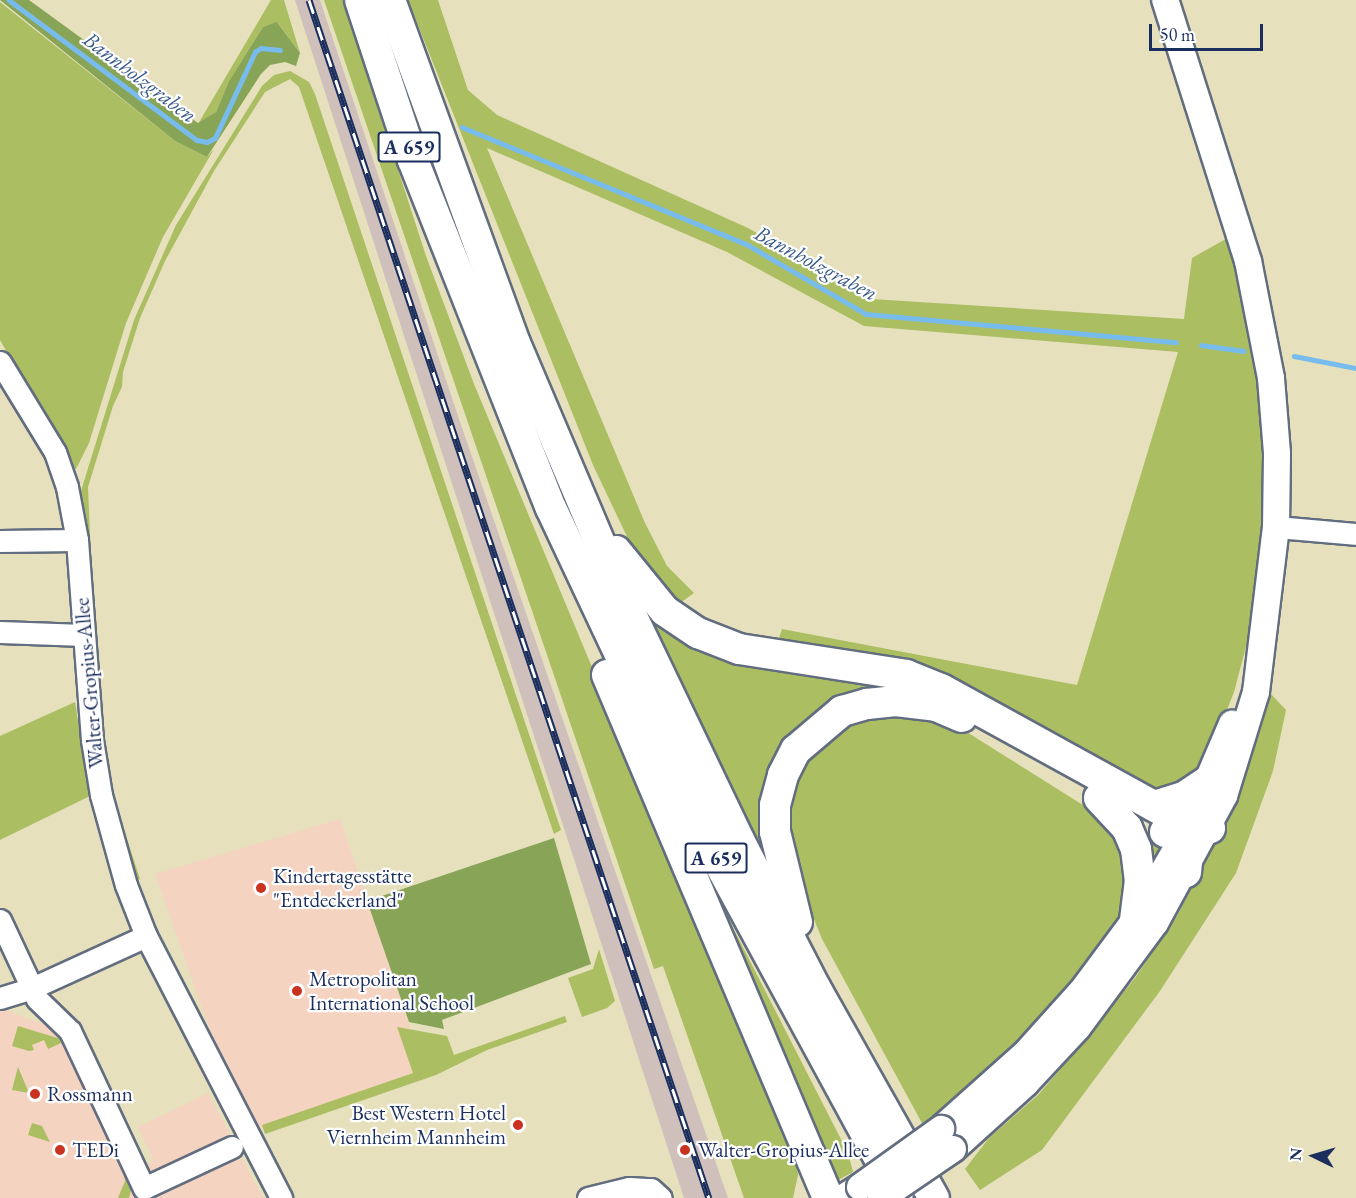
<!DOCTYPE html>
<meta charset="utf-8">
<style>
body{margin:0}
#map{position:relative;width:1356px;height:1198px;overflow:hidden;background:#e6e0bd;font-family:"EB Garamond",serif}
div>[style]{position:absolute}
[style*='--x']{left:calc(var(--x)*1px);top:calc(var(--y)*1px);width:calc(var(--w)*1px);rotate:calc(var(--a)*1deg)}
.built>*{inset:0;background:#f4d3c1}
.industrial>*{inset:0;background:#d0c0bc}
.green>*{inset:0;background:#abbe61}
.forest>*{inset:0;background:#88a557}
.stream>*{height:4.5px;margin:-2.25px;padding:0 2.25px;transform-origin:2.25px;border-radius:2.25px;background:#78bcee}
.roads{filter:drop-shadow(2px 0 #626d7f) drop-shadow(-2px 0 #626d7f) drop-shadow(0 2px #626d7f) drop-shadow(0 -2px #626d7f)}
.minor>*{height:21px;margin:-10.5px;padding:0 10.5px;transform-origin:10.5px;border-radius:10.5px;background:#fff}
.major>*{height:26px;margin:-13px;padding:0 13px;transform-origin:13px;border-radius:13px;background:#fff}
.highway>*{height:30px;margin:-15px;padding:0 15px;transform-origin:15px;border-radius:15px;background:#fff}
.rail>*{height:7px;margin-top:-3.5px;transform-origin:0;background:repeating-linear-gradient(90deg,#fff 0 14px,#1b2f5e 0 28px);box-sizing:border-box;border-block:2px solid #1b2f5e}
.bridges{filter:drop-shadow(2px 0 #626d7f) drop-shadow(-2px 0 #626d7f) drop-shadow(0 2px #626d7f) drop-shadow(0 -2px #626d7f)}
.major-bridge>*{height:26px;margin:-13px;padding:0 13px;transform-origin:13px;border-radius:13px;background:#fff}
.dots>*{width:16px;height:16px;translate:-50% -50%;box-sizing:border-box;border:3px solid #fff;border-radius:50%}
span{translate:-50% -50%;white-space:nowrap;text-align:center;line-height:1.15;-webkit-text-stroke:4.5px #fff;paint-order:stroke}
.shield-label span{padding:2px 4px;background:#fff;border:2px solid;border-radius:4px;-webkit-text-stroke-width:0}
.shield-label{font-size:20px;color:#1b2f5e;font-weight:700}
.street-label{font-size:21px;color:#1b2f5e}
.poi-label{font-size:21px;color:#1b2f5e}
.left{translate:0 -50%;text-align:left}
.right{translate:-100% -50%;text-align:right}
.water-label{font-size:22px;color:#375989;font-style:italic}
.north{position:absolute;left:1284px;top:1126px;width:60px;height:60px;-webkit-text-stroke:4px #fff;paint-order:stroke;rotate:275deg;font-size:16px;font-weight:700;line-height:24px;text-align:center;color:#1b2f5e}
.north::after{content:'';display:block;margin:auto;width:21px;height:27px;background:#1b2f5e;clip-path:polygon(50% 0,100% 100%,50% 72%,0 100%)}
.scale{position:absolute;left:1149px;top:24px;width:114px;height:27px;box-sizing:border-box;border:3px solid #1b2f5e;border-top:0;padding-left:8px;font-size:18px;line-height:21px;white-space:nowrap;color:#1b2f5e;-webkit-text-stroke:4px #fff;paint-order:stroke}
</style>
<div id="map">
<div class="built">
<i style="clip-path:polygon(340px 819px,409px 1022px,417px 1076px,258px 1131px,213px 1039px,155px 874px)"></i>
<i style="clip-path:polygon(0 1008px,67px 1033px,133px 1172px,154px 1161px,138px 1127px,208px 1093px,263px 1198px,0 1198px)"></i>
</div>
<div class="industrial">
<i style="clip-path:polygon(295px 0,320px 0,459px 419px,728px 1198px,684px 1198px)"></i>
</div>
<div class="green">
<i style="clip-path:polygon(271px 0,284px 0,300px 53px,278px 23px,263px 27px,229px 81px,216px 112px,198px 124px)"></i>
<i style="clip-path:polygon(324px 0,343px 0,426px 256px,474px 384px,682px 883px,704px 871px,848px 1153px,853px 1172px,838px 1180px,796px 1156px,798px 1175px,793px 1198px,744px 1198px,663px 966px,654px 969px)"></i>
<i style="clip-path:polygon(408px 0,438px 0,468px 90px,497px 115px,748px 228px,872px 299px,1184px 319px,1192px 258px,1231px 236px,1260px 371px,1266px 487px,1262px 551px,1256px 609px,1234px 692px,1219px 730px,1189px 780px,1151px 791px,1082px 756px,777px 644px,782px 629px,1077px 685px,1178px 352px,864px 326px,727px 252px,487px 148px,645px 523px,667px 566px,694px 593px,676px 606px,639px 562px,593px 465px)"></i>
<i style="clip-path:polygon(0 2px,175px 141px,207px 157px,214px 149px,163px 237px,126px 323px,89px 443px,76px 469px,71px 466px,0 340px)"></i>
<i style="clip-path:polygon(290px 71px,309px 82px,315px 94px,561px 830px,554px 834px,299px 87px,290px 79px,265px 92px,214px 171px,165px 261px,140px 318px,123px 372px,122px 387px,113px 406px,88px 487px,97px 699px,113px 796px,140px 879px,135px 881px,99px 748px,80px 494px,134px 320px,176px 225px,262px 86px,274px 75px)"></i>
<i style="clip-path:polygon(635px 589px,660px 617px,869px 675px,924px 697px,801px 733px,776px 881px)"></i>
<i style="clip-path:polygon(1269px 692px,1286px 710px,1273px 771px,1236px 873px,1160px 991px,1042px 1150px,980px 1190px,965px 1169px,989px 1138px,1038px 1095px,1077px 1050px,1135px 978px,1177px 916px,1242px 786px)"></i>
<i style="clip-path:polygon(75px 702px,90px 796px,0 840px,0 736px)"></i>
<i style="clip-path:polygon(906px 710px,962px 729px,1102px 817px,1117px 836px,1130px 874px,1122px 912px,1070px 986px,1032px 1030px,955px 1102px,923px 1125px,822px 939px,792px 865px,784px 833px,794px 772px,839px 723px)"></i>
<i style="clip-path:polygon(1135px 827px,1166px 843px,1150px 880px)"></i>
<i style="clip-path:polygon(599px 949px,615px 1001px,607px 1008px,582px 1017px,568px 978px,593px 969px)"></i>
<i style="clip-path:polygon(565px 1016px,567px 1022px,487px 1050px,436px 1075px,265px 1134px,262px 1125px,413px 1073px,397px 1027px,447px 1036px,454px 1055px)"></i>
<i style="clip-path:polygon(18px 1026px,64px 1040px,69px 1051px,61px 1043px,48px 1049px,44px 1040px,32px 1045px,34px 1050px,29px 1051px,12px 1046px)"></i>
<i style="clip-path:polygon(18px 1067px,29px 1093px,12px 1090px)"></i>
<i style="clip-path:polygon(32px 1123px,42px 1126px,50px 1142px,28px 1135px)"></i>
<i style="clip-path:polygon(122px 1163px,132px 1187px,129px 1198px,118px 1198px,125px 1181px)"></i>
</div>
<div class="forest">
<i style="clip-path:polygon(0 0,29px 0,198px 123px,216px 112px,229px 81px,263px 27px,277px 22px,300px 53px,296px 66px,285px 62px,270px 65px,261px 74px,207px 157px,175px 141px)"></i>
<i style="clip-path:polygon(554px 838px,591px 964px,442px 1020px,444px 1029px,409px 1022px,367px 901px)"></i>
</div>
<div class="stream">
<i style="--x:9;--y:0;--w:234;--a:36.7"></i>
<i style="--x:197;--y:140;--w:10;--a:11"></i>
<i style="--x:207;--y:142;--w:9;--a:-27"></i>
<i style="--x:215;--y:138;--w:95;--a:-65.1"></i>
<i style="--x:255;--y:52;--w:7;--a:-34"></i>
<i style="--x:261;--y:48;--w:19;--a:6"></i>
<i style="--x:462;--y:127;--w:309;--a:22.4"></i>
<i style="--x:748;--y:245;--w:137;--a:30.3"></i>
<i style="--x:866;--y:314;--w:311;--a:5.2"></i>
<i style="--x:1201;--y:345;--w:43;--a:7.9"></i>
<i style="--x:1294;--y:356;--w:63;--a:11"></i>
</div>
<div class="roads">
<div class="minor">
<i style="--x:0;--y:362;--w:105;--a:58.6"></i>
<i style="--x:55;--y:452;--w:37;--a:71"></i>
<i style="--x:67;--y:487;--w:54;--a:79.3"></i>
<i style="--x:77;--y:540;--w:201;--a:85.7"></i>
<i style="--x:92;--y:740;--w:56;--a:80.7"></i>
<i style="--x:101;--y:795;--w:93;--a:74.5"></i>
<i style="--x:126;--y:885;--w:55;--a:68.6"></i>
<i style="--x:146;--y:936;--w:295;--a:62.7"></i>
<i style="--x:1276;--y:527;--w:80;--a:5"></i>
<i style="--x:0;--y:541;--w:77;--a:-0.7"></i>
<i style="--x:0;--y:632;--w:84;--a:2"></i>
<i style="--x:0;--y:920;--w:87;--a:64.9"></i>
<i style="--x:37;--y:999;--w:46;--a:44.1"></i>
<i style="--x:70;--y:1031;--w:174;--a:64.8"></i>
<i style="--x:144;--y:1188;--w:97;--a:-25"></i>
<i style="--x:0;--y:998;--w:34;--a:-17"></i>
<i style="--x:32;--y:988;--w:125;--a:-24.5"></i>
<i style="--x:588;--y:1198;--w:42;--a:-13.7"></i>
<i style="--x:629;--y:1188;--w:22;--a:3"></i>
<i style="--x:651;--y:1189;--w:13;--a:42"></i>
</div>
<div class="major">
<i style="--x:941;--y:1129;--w:115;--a:-41.8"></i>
<i style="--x:1027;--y:1052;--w:82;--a:-48"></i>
<i style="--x:1082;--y:991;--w:89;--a:-53.3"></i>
<i style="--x:1135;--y:920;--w:99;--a:-59.8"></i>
<i style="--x:1185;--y:834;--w:120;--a:-66.9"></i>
<i style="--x:953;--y:1149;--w:98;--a:-42.1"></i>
<i style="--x:1026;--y:1083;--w:76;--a:-47.1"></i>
<i style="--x:1078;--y:1027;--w:129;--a:-53.5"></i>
<i style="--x:1155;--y:923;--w:145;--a:-61.5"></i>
<i style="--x:1224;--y:796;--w:109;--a:-72.9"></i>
<i style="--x:1256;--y:692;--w:166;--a:-83.1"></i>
<i style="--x:1276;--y:527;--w:74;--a:-89.2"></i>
<i style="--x:1277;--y:453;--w:75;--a:-94.6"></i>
<i style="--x:1271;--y:378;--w:119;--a:-101.1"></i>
<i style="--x:1248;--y:261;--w:274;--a:-107.6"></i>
<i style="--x:843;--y:1198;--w:20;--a:-33"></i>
</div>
<div class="highway">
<i style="--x:360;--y:0;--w:169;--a:71.7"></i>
<i style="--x:413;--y:160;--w:374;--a:68.4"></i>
<i style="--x:551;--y:508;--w:380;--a:64.8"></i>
<i style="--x:713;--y:852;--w:388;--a:61.5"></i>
<i style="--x:390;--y:0;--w:365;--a:70"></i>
<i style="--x:515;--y:343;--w:284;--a:67"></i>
<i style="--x:626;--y:604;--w:262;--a:64.4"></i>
<i style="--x:739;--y:840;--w:168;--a:62.7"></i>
<i style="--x:816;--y:989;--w:240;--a:60.6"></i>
<i style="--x:616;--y:551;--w:77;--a:50.8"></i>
<i style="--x:665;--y:611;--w:40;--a:34"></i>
<i style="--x:698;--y:633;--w:44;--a:21.3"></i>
<i style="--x:739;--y:649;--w:169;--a:8.8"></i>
<i style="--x:906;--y:675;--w:38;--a:22"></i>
<i style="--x:941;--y:689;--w:258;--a:28.8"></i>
<i style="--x:1167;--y:813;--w:28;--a:49"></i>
<i style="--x:1185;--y:834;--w:16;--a:79"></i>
<i style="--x:1188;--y:850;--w:22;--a:95"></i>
<i style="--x:607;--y:675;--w:568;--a:67.09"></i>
<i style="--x:1099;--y:798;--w:41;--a:47"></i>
<i style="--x:1127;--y:828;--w:23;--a:67"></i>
<i style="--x:1136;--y:849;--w:31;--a:83"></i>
<i style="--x:1140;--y:880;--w:40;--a:97.1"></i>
<i style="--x:1154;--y:806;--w:31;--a:-17"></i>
<i style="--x:1184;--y:797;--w:32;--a:-34"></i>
<i style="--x:1165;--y:832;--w:27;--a:4"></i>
<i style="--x:1192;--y:834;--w:19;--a:-18"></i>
<i style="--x:797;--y:922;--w:93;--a:-103.7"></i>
<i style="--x:775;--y:832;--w:27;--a:-90"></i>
<i style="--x:775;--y:805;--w:31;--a:-75"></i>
<i style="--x:783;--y:775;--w:28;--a:-63"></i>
<i style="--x:796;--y:750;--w:60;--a:-40.3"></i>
<i style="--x:842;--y:711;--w:26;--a:-16"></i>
<i style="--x:867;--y:704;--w:29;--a:-6"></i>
<i style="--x:896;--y:701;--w:40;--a:7.1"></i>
<i style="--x:936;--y:706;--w:28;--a:23"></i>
</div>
</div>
<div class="rail">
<i style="--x:309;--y:0;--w:1263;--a:71.54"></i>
</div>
<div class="bridges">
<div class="major-bridge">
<i style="--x:860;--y:1187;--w:100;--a:-35.6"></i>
<i style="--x:881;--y:1198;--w:87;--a:-34.2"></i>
</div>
</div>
<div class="dots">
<i style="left:261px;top:888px;background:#c8321e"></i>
<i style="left:297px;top:991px;background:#c8321e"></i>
<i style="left:35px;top:1094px;background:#c8321e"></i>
<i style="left:518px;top:1125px;background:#c8321e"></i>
<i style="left:60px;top:1150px;background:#c8321e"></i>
<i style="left:685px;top:1150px;background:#c8321e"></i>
</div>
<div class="shield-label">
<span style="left:409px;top:147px">A 659</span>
<span style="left:716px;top:858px">A 659</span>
</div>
<div class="street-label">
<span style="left:89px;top:683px;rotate:-95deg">Walter-Gropius-Allee</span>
</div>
<div class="poi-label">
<span class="left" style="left:273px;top:888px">Kindertagesstätte<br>"Entdeckerland"</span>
<span class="left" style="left:309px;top:991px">Metropolitan<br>International School</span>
<span class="left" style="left:47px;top:1094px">Rossmann</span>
<span class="right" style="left:506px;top:1125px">Best Western Hotel<br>Viernheim Mannheim</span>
<span class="left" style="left:72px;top:1150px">TEDi</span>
<span class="left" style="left:698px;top:1150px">Walter-Gropius-Allee</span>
</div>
<div class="water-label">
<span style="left:140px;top:77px;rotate:37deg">Bannholzgraben</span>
<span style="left:816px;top:263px;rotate:28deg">Bannholzgraben</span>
</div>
<div class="north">N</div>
<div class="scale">50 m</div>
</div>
